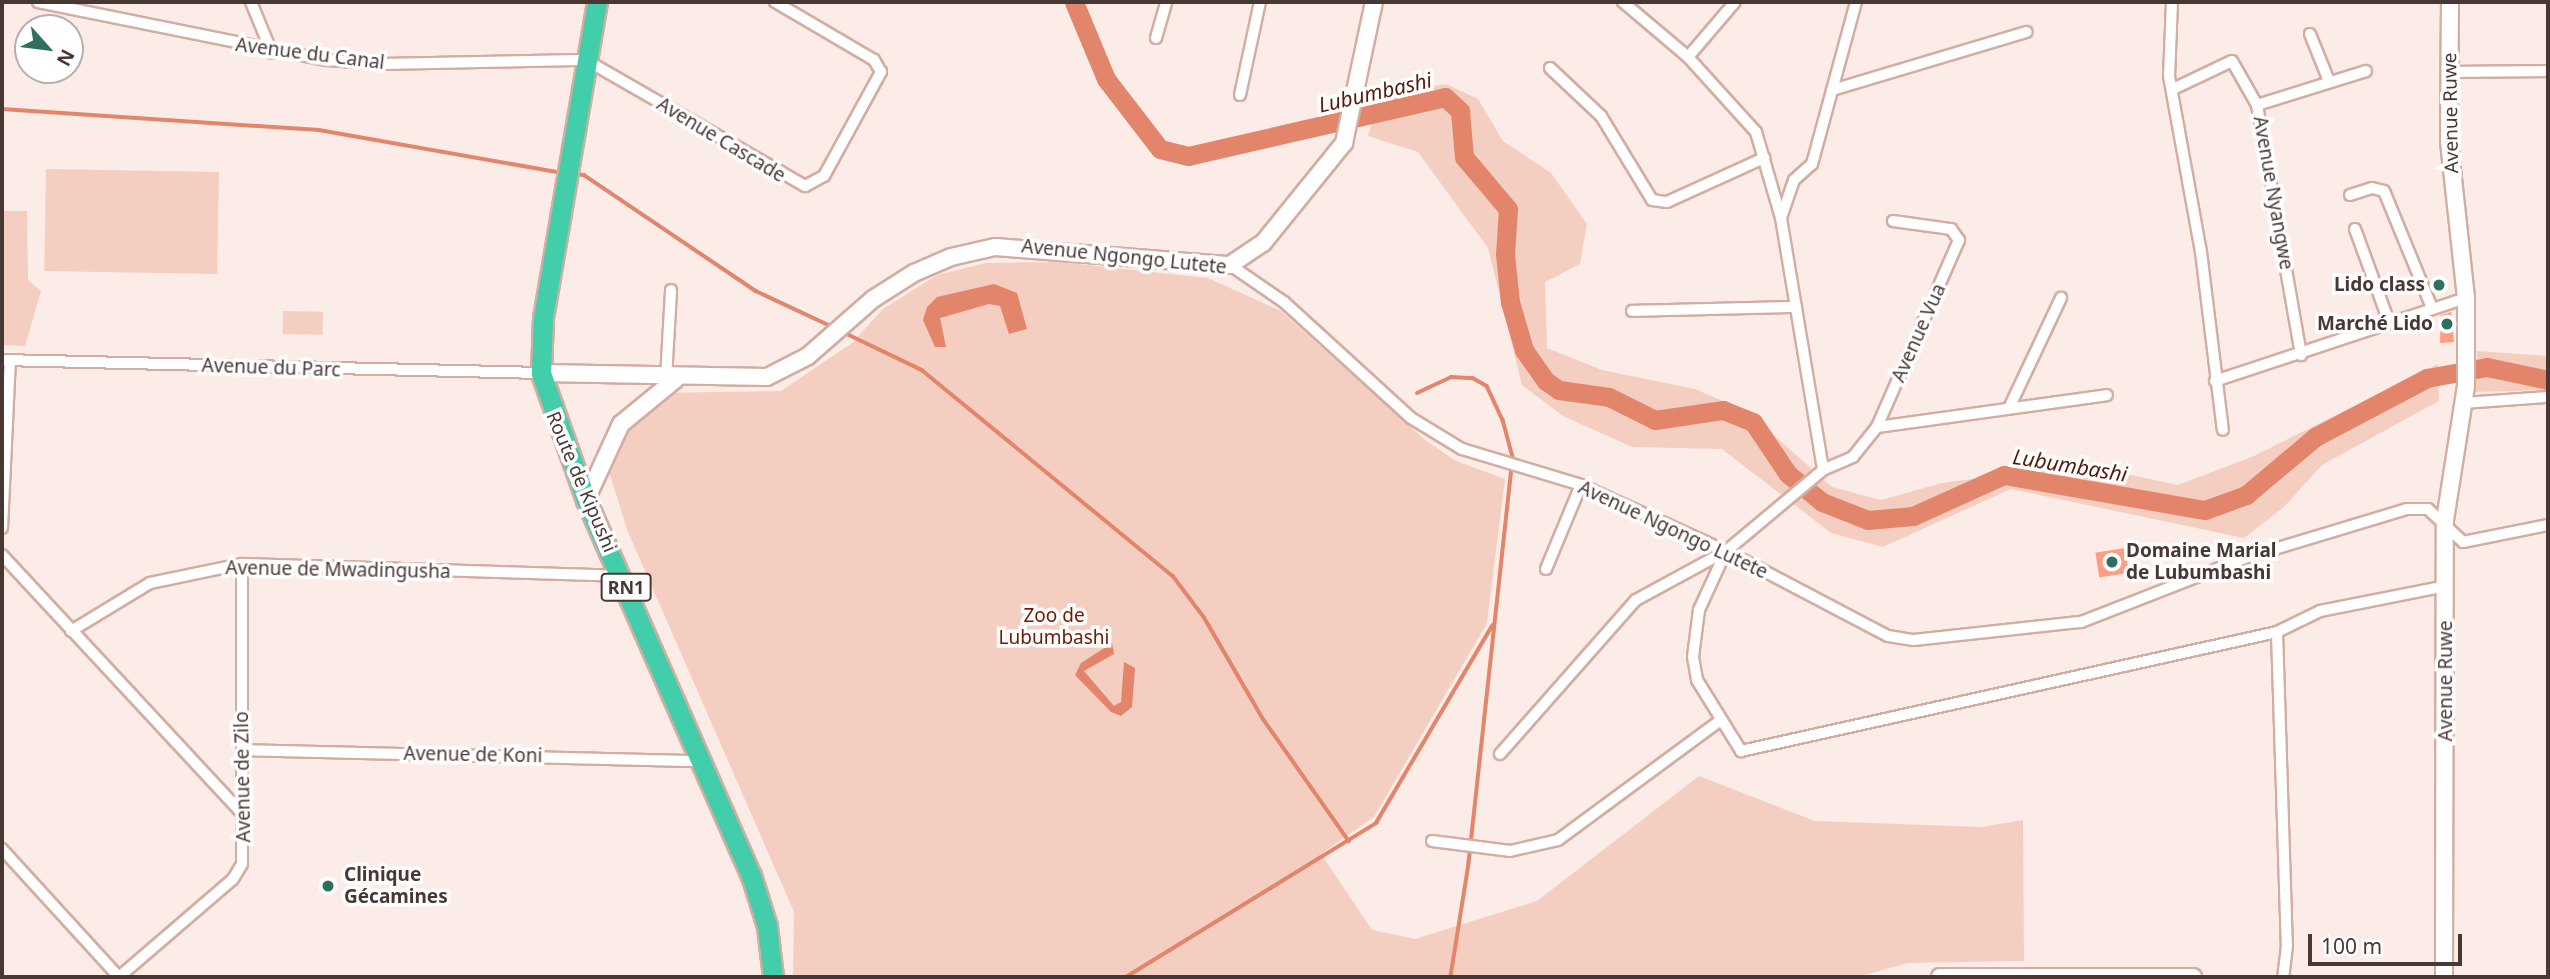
<!DOCTYPE html>
<meta charset="utf-8">
<style>
body{margin:0}
#map{position:relative;width:2550px;height:979px;overflow:hidden;background:#fcece7;font-family:"Noto Sans",sans-serif}
div>[style]{position:absolute}
[style*='--x']{left:calc(var(--x)*1px);top:calc(var(--y)*1px);width:calc(var(--w)*1px);rotate:calc(var(--a)*1deg)}
.green>*{inset:0;background:#f5cec2;transform-origin:0 0}
.water>*{inset:0;background:#e2856b}
.stream>*{height:3.5px;margin:-1.75px;padding:0 1.75px;transform-origin:1.75px;border-radius:1.75px;background:#e2856b}
.river>*{height:19px;margin:-9.5px;padding:0 9.5px;transform-origin:9.5px;border-radius:9.5px;background:#e2856b}
.building>*{inset:0;background:#fd9e82;transform-origin:0 0}
.roads{filter:drop-shadow(2px 0 #d3ada2) drop-shadow(-2px 0 #d3ada2) drop-shadow(0 2px #d3ada2) drop-shadow(0 -2px #d3ada2)}
.street>*{height:10px;margin:-5px;padding:0 5px;transform-origin:5px;border-radius:5px;background:#fff}
.secondary>*{height:16px;margin:-8px;padding:0 8px;transform-origin:8px;border-radius:8px;background:#fff}
.highway>*{height:19px;margin:-9.5px;padding:0 9.5px;transform-origin:9.5px;border-radius:9.5px;background:#42ceaa}
.dots>*{width:19px;height:19px;translate:-50% -50%;box-sizing:border-box;border:4px solid #fff;border-radius:50%}
span{translate:-50% -50%;white-space:nowrap;text-align:center;line-height:1.15;-webkit-text-stroke:7px #fff;paint-order:stroke}
.shield-label span{padding:2px 5px;background:#fff;border:2px solid;border-radius:5px;-webkit-text-stroke-width:0}
.shield-label{font-size:18px;color:#483834;font-weight:700}
.street-label{font-size:19px;color:#483834}
.poi-label{font-size:19px;color:#483834;font-weight:700}
.right{translate:-100% -50%;text-align:right}
.left{translate:0 -50%;text-align:left}
.park-label{font-size:19px;color:#6e1b00}
.water-label{font-size:21px;color:#551b0a;font-style:italic}
.frame{position:absolute;inset:0;border:4px solid #483834;pointer-events:none}
.north{position:absolute;left:14px;top:14px;width:70px;height:70px;box-sizing:border-box;background:#fff;border:2px solid #b6afae;border-radius:50%;rotate:118deg;font-size:19px;font-weight:700;line-height:28px;text-align:center;color:#483834}
.north::after{content:'';display:block;margin:auto;width:24px;height:32px;background:#2f6f5d;clip-path:polygon(50% 0,100% 100%,50% 72%,0 100%)}
.scale{position:absolute;left:2308px;top:934px;width:154px;height:32px;box-sizing:border-box;border:4px solid #483834;border-top:0;padding-left:9px;font-size:21px;line-height:24px;white-space:nowrap;color:#483834;-webkit-text-stroke:5px #fff;paint-order:stroke}
</style>
<div id="map">
<div class="green">
<i style="clip-path:polygon(1446px 84px,1478px 99px,1503px 141px,1551px 173px,1587px 224px,1580px 264px,1545px 282px,1547px 348px,1602px 370px,1695px 389px,1748px 412px,1832px 487px,1881px 500px,1942px 483px,2057px 468px,2107px 470px,2178px 485px,2254px 456px,2438px 364px,2439px 401px,2322px 465px,2284px 507px,2244px 538px,2011px 489px,1883px 547px,1831px 533px,1722px 449px,1632px 447px,1563px 416px,1522px 385px,1488px 248px,1418px 152px,1368px 136px,1380px 95px)"></i>
<i style="left:46px;top:169px;width:173px;height:102px;rotate:1deg"></i>
<i style="clip-path:polygon(2px 211px,27px 211px,28px 280px,41px 291px,25px 346px,2px 345px)"></i>
<i style="clip-path:polygon(1059px 262px,1208px 278px,1281px 311px,1425px 440px,1456px 461px,1505px 479px,1487px 623px,1374px 817px,1321px 854px,1372px 930px,1415px 939px,1537px 901px,1699px 776px,1815px 821px,1981px 827px,2023px 820px,2024px 961px,1908px 963px,1857px 977px,793px 977px,794px 912px,628px 532px,604px 456px,656px 393px,781px 391px,852px 343px,883px 309px,937px 275px,986px 263px)"></i>
<i style="left:283px;top:311px;width:40px;height:23px;rotate:1deg"></i>
<i style="clip-path:polygon(2477px 351px,2548px 356px,2548px 390px,2475px 392px)"></i>
</div>
<div class="water">
<i style="clip-path:polygon(994px 284px,1017px 293px,1027px 329px,1009px 334px,1000px 306px,989px 304px,940px 318px,946px 347px,935px 347px,923px 320px,927px 307px,937px 297px)"></i>
<i style="clip-path:polygon(1112px 643px,1114px 654px,1084px 671px,1114px 706px,1121px 702px,1124px 662px,1135px 668px,1132px 707px,1121px 716px,1111px 712px,1075px 675px,1081px 663px)"></i>
</div>
<div class="stream">
<i style="--x:2;--y:109;--w:318;--a:3.8"></i>
<i style="--x:319;--y:130;--w:247;--a:10"></i>
<i style="--x:573;--y:174;--w:11;--a:5"></i>
<i style="--x:584;--y:175;--w:207;--a:34"></i>
<i style="--x:756;--y:291;--w:85;--a:25.1"></i>
<i style="--x:843;--y:332;--w:88;--a:25.7"></i>
<i style="--x:922;--y:370;--w:325;--a:39.4"></i>
<i style="--x:1173;--y:576;--w:51;--a:52.9"></i>
<i style="--x:1204;--y:617;--w:119;--a:59.8"></i>
<i style="--x:1264;--y:720;--w:148;--a:54.9"></i>
<i style="--x:1417;--y:393;--w:38;--a:-25"></i>
<i style="--x:1451;--y:377;--w:22;--a:3"></i>
<i style="--x:1473;--y:378;--w:16;--a:30"></i>
<i style="--x:1487;--y:386;--w:38;--a:65"></i>
<i style="--x:1503;--y:420;--w:39;--a:75"></i>
<i style="--x:1513;--y:458;--w:408;--a:96.2"></i>
<i style="--x:1469;--y:864;--w:114;--a:99.1"></i>
<i style="--x:1126;--y:977;--w:294;--a:-31.6"></i>
<i style="--x:1376;--y:823;--w:229;--a:-59.5"></i>
</div>
<div class="river">
<i style="--x:1074;--y:2;--w:83;--a:67.4"></i>
<i style="--x:1106;--y:79;--w:88;--a:52.4"></i>
<i style="--x:1160;--y:149;--w:29;--a:14"></i>
<i style="--x:1188;--y:156;--w:264;--a:-12.9"></i>
<i style="--x:1445;--y:97;--w:21;--a:43"></i>
<i style="--x:1460;--y:111;--w:46;--a:85"></i>
<i style="--x:1464;--y:157;--w:68;--a:49.8"></i>
<i style="--x:1508;--y:209;--w:45;--a:93.8"></i>
<i style="--x:1505;--y:254;--w:48;--a:84.1"></i>
<i style="--x:1510;--y:302;--w:50;--a:73.7"></i>
<i style="--x:1524;--y:350;--w:38;--a:55"></i>
<i style="--x:1546;--y:381;--w:16;--a:35"></i>
<i style="--x:1559;--y:390;--w:50;--a:8"></i>
<i style="--x:1609;--y:397;--w:51;--a:26.6"></i>
<i style="--x:1655;--y:420;--w:69;--a:-8.4"></i>
<i style="--x:1723;--y:410;--w:32;--a:22"></i>
<i style="--x:1753;--y:422;--w:63;--a:56.1"></i>
<i style="--x:1788;--y:474;--w:44;--a:39.5"></i>
<i style="--x:1822;--y:502;--w:49;--a:21.4"></i>
<i style="--x:1868;--y:520;--w:45;--a:-5.1"></i>
<i style="--x:1913;--y:516;--w:100;--a:-24.3"></i>
<i style="--x:2004;--y:475;--w:204;--a:9.9"></i>
<i style="--x:2205;--y:510;--w:44;--a:-20.1"></i>
<i style="--x:2246;--y:495;--w:90;--a:-40"></i>
<i style="--x:2315;--y:437;--w:127;--a:-27.8"></i>
<i style="--x:2427;--y:378;--w:61;--a:-10.4"></i>
<i style="--x:2487;--y:367;--w:62;--a:12"></i>
</div>
<div class="building">
<i style="clip-path:polygon(2451px 312px,2454px 342px,2440px 343px,2441px 315px)"></i>
<i style="left:2125px;top:548px;width:25px;height:30px;rotate:81deg"></i>
</div>
<div class="roads">
<div class="street">
<i style="--x:38;--y:2;--w:294;--a:11.4"></i>
<i style="--x:326;--y:60;--w:61;--a:3.8"></i>
<i style="--x:387;--y:64;--w:199;--a:-1.2"></i>
<i style="--x:586;--y:60;--w:253;--a:29.9"></i>
<i style="--x:805;--y:186;--w:21;--a:-28"></i>
<i style="--x:824;--y:176;--w:119;--a:-61.3"></i>
<i style="--x:881;--y:72;--w:14;--a:-120"></i>
<i style="--x:874;--y:60;--w:115;--a:-149.6"></i>
<i style="--x:251;--y:2;--w:55;--a:67.6"></i>
<i style="--x:1623;--y:2;--w:85;--a:40.2"></i>
<i style="--x:1688;--y:57;--w:101;--a:47.8"></i>
<i style="--x:1756;--y:132;--w:90;--a:73.8"></i>
<i style="--x:1781;--y:218;--w:255;--a:80.5"></i>
<i style="--x:2172;--y:2;--w:74;--a:92.3"></i>
<i style="--x:2169;--y:76;--w:179;--a:79.7"></i>
<i style="--x:2201;--y:252;--w:179;--a:83"></i>
<i style="--x:2310;--y:34;--w:51;--a:68"></i>
<i style="--x:1156;--y:38;--w:37;--a:-74"></i>
<i style="--x:1688;--y:57;--w:72;--a:-49.5"></i>
<i style="--x:1550;--y:68;--w:70;--a:43.3"></i>
<i style="--x:1601;--y:116;--w:98;--a:58.7"></i>
<i style="--x:1652;--y:200;--w:15;--a:8"></i>
<i style="--x:1667;--y:202;--w:107;--a:-24.4"></i>
<i style="--x:2449;--y:72;--w:99;--a:-0.6"></i>
<i style="--x:2173;--y:89;--w:65;--a:-25.4"></i>
<i style="--x:2232;--y:61;--w:51;--a:60.4"></i>
<i style="--x:2257;--y:105;--w:254;--a:80"></i>
<i style="--x:1832;--y:90;--w:203;--a:-16.6"></i>
<i style="--x:1240;--y:95;--w:95;--a:-77.9"></i>
<i style="--x:2257;--y:105;--w:114;--a:-17.3"></i>
<i style="--x:2350;--y:195;--w:23;--a:-18"></i>
<i style="--x:2372;--y:188;--w:12;--a:14"></i>
<i style="--x:2384;--y:191;--w:126;--a:67.7"></i>
<i style="--x:1781;--y:218;--w:40;--a:-71.1"></i>
<i style="--x:1794;--y:180;--w:24;--a:-42"></i>
<i style="--x:1812;--y:164;--w:168;--a:-74.8"></i>
<i style="--x:1893;--y:221;--w:59;--a:7.9"></i>
<i style="--x:1951;--y:229;--w:14;--a:54"></i>
<i style="--x:1959;--y:240;--w:204;--a:113.7"></i>
<i style="--x:1877;--y:427;--w:38;--a:129"></i>
<i style="--x:1853;--y:457;--w:33;--a:157"></i>
<i style="--x:1823;--y:470;--w:126;--a:140.1"></i>
<i style="--x:1726;--y:551;--w:65;--a:114.6"></i>
<i style="--x:1699;--y:610;--w:47;--a:97.3"></i>
<i style="--x:1693;--y:657;--w:23;--a:80"></i>
<i style="--x:1697;--y:680;--w:84;--a:58.2"></i>
<i style="--x:1741;--y:751;--w:549;--a:-12.52"></i>
<i style="--x:2277;--y:632;--w:48;--a:-26"></i>
<i style="--x:2320;--y:611;--w:128;--a:-11.2"></i>
<i style="--x:2355;--y:229;--w:99;--a:69.9"></i>
<i style="--x:1230;--y:265;--w:65;--a:34.4"></i>
<i style="--x:1284;--y:302;--w:172;--a:42.4"></i>
<i style="--x:1411;--y:418;--w:60;--a:31.3"></i>
<i style="--x:1462;--y:449;--w:124;--a:16.8"></i>
<i style="--x:1581;--y:485;--w:159;--a:24.5"></i>
<i style="--x:1726;--y:551;--w:183;--a:27.7"></i>
<i style="--x:1888;--y:636;--w:26;--a:9"></i>
<i style="--x:1914;--y:640;--w:168;--a:-6.2"></i>
<i style="--x:2081;--y:622;--w:179;--a:-21.3"></i>
<i style="--x:2248;--y:557;--w:166;--a:-16.8"></i>
<i style="--x:2407;--y:509;--w:21;--a:0"></i>
<i style="--x:2428;--y:509;--w:48;--a:43.3"></i>
<i style="--x:2463;--y:542;--w:87;--a:-11.3"></i>
<i style="--x:1632;--y:311;--w:164;--a:-1.4"></i>
<i style="--x:2;--y:360;--w:539;--a:1.38"></i>
<i style="--x:666;--y:378;--w:88;--a:-86.7"></i>
<i style="--x:2215;--y:381;--w:264;--a:-18.3"></i>
<i style="--x:2464;--y:403;--w:84;--a:-4.1"></i>
<i style="--x:2009;--y:408;--w:122;--a:-64.7"></i>
<i style="--x:1877;--y:427;--w:232;--a:-7.9"></i>
<i style="--x:2;--y:528;--w:168;--a:-87.3"></i>
<i style="--x:2;--y:555;--w:355;--a:47.1"></i>
<i style="--x:1546;--y:569;--w:91;--a:-67.4"></i>
<i style="--x:71;--y:631;--w:92;--a:-31.3"></i>
<i style="--x:150;--y:583;--w:94;--a:-11.7"></i>
<i style="--x:242;--y:564;--w:379;--a:1.8"></i>
<i style="--x:2277;--y:632;--w:314;--a:88.2"></i>
<i style="--x:2287;--y:946;--w:31;--a:97"></i>
<i style="--x:243;--y:750;--w:461;--a:1.4"></i>
<i style="--x:1500;--y:754;--w:205;--a:-48.6"></i>
<i style="--x:1636;--y:600;--w:102;--a:-28.6"></i>
<i style="--x:1432;--y:841;--w:79;--a:7.3"></i>
<i style="--x:1510;--y:851;--w:49;--a:-12.9"></i>
<i style="--x:1558;--y:840;--w:199;--a:-36.4"></i>
<i style="--x:2;--y:849;--w:173;--a:47.6"></i>
<i style="--x:119;--y:977;--w:150;--a:-40.7"></i>
<i style="--x:233;--y:879;--w:17;--a:-59"></i>
<i style="--x:242;--y:864;--w:300;--a:-90"></i>
</div>
<div class="secondary">
<i style="--x:541;--y:373;--w:226;--a:1"></i>
<i style="--x:767;--y:377;--w:46;--a:-27.1"></i>
<i style="--x:808;--y:356;--w:86;--a:-41.2"></i>
<i style="--x:873;--y:299;--w:49;--a:-32.4"></i>
<i style="--x:914;--y:273;--w:40;--a:-23.4"></i>
<i style="--x:951;--y:257;--w:45;--a:-12.8"></i>
<i style="--x:995;--y:247;--w:236;--a:4.4"></i>
<i style="--x:1230;--y:265;--w:40;--a:-34"></i>
<i style="--x:1263;--y:243;--w:129;--a:-51"></i>
<i style="--x:1344;--y:143;--w:144;--a:-78"></i>
<i style="--x:586;--y:500;--w:84;--a:-65.3"></i>
<i style="--x:621;--y:424;--w:71;--a:-39.3"></i>
<i style="--x:1940;--y:977;--w:253;--a:0"></i>
<i style="--x:2444;--y:977;--w:457;--a:-89.9"></i>
<i style="--x:2445;--y:520;--w:136;--a:-81.1"></i>
<i style="--x:2466;--y:386;--w:88;--a:-90"></i>
<i style="--x:2466;--y:298;--w:158;--a:-96.2"></i>
<i style="--x:2449;--y:141;--w:139;--a:-89.6"></i>
</div>
<div class="highway">
<i style="--x:597;--y:2;--w:321;--a:99.7"></i>
<i style="--x:543;--y:318;--w:55;--a:92.1"></i>
<i style="--x:541;--y:373;--w:135;--a:70.5"></i>
<i style="--x:586;--y:500;--w:410;--a:66.3"></i>
<i style="--x:751;--y:875;--w:53;--a:72.6"></i>
<i style="--x:767;--y:926;--w:51;--a:83.3"></i>
</div>
</div>
<div class="dots">
<i style="left:2439px;top:285px;background:#2f6f5d"></i>
<i style="left:2447px;top:324px;background:#2f6f5d"></i>
<i style="left:2112px;top:562px;background:#2f6f5d"></i>
<i style="left:328px;top:886px;background:#2f6f5d"></i>
</div>
<div class="shield-label">
<span style="left:626px;top:587px">RN1</span>
</div>
<div class="street-label">
<span style="left:310px;top:54px;rotate:7deg">Avenue du Canal</span>
<span style="left:2451px;top:113px;rotate:-91deg">Avenue Ruwe</span>
<span style="left:721px;top:140px;rotate:31deg">Avenue Cascade</span>
<span style="left:2273px;top:193px;rotate:80deg">Avenue Nyangwe</span>
<span style="left:1124px;top:257px;rotate:6deg">Avenue Ngongo Lutete</span>
<span style="left:1919px;top:333px;rotate:-66deg">Avenue Vua</span>
<span style="left:271px;top:368px;rotate:2deg">Avenue du Parc</span>
<span style="left:581px;top:482px;rotate:67deg">Route de Kipushi</span>
<span style="left:1673px;top:530px;rotate:25deg">Avenue Ngongo Lutete</span>
<span style="left:338px;top:570px;rotate:1deg">Avenue de Mwadingusha</span>
<span style="left:2446px;top:681px;rotate:-90deg">Avenue Ruwe</span>
<span style="left:473px;top:755px;rotate:1deg">Avenue de Koni</span>
<span style="left:243px;top:777px;rotate:-91deg">Avenue de Zilo</span>
</div>
<div class="poi-label">
<span class="right" style="left:2425px;top:285px">Lido class</span>
<span class="right" style="left:2433px;top:324px">Marché Lido</span>
<span class="left" style="left:2126px;top:562px">Domaine Marial<br>de Lubumbashi</span>
<span class="left" style="left:344px;top:886px">Clinique<br>Gécamines</span>
</div>
<div class="park-label">
<span style="left:1054px;top:627px">Zoo de<br>Lubumbashi</span>
</div>
<div class="water-label">
<span style="left:1375px;top:92px;rotate:-13deg">Lubumbashi</span>
<span style="left:2070px;top:465px;rotate:9deg">Lubumbashi</span>
</div>
<div class="frame"></div>
<div class="north">N</div>
<div class="scale">100 m</div>
</div>
